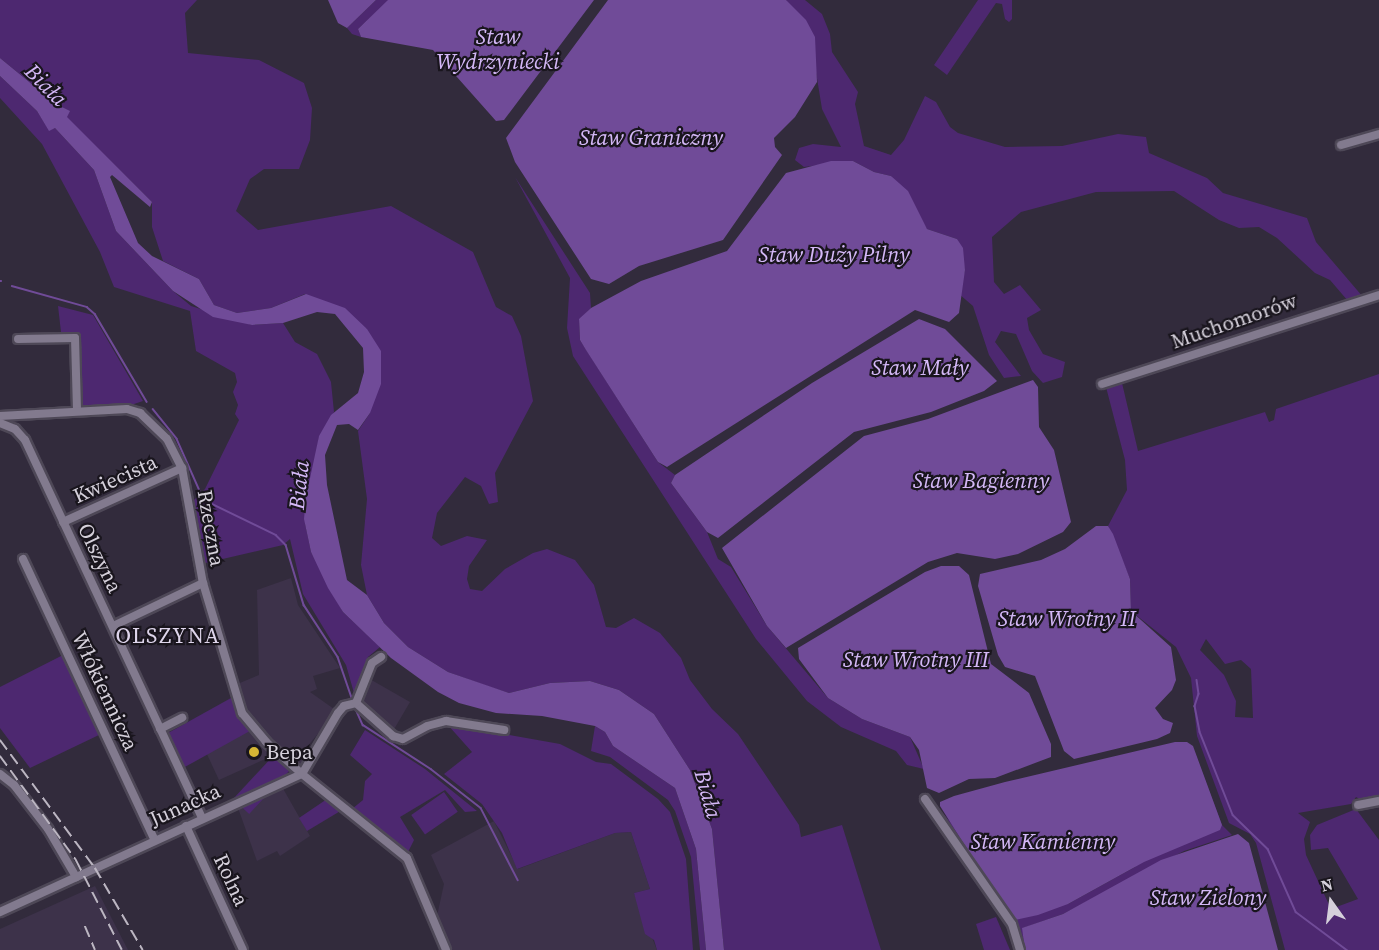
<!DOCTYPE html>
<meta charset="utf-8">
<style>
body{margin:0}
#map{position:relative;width:1379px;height:950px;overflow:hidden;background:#322b3c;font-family:"Source Serif 4",serif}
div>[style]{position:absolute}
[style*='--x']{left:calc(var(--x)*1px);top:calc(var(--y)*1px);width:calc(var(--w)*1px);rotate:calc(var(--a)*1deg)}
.built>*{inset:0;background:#3d324a}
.green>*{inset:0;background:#4d2870;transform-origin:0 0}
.water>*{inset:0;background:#704b98}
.stream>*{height:1.5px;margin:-0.75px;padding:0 0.75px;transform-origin:0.75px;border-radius:0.75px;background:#704b98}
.roads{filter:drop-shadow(2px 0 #4e4857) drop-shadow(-2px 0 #4e4857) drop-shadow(0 2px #4e4857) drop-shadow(0 -2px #4e4857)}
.minor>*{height:8px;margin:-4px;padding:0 4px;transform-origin:4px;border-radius:4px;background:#827a8e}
.rail>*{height:1.5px;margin-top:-0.75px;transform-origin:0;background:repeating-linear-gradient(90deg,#bcb6c2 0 12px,transparent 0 18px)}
.dots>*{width:16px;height:16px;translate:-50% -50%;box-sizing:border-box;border:3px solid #19151d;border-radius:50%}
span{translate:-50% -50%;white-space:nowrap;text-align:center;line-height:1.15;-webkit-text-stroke:4.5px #19151d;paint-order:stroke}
.street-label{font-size:21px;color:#d5d0db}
.poi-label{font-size:21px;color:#d5d0db}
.left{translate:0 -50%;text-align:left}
.water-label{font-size:22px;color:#d4b8f7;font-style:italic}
.neighbourhood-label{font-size:22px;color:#ded5eb;letter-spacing:1.5px}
.north{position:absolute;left:1301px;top:872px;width:60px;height:60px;-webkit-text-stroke:4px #19151d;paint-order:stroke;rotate:346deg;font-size:16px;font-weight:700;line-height:24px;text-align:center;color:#d5d0db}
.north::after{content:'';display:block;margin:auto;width:21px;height:27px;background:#d5d0db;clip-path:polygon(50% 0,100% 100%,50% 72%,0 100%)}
</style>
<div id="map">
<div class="built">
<i style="clip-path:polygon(291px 578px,298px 605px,340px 668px,313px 676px,317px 689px,310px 692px,334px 709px,334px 714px,307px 747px,313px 751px,300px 767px,245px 712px,235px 685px,259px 675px,257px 590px)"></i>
<i style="clip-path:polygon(368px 678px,410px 702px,393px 731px,360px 700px)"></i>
<i style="clip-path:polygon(249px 731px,274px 755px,219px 780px,205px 750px)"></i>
<i style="clip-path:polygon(281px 785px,310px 836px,280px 856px,277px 851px,257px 861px,238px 808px)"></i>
<i style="clip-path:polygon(494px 821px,518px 869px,615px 833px,631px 832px,650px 889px,634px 893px,657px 950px,452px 950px,437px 916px,444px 884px,431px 855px)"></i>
<i style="clip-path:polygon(95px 886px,128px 950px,0 950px,0 929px)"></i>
</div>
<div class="green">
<i style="clip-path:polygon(0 0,197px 0,185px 13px,188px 53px,259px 60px,304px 83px,312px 108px,310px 140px,299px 169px,264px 169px,250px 179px,236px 211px,258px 230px,391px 206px,473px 252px,496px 307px,512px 316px,521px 336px,533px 401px,495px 473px,498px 502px,489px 504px,481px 486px,465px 477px,437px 513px,432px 538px,441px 546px,467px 536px,487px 540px,469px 566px,467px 579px,470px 589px,482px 591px,505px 569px,533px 553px,547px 549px,575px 560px,594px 585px,606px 627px,616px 628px,634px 618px,660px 633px,681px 658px,690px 680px,712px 709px,738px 734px,799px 825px,801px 837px,842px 825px,881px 950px,724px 950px,712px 829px,690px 770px,654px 714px,619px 690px,590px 681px,550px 683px,509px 693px,490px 687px,448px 672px,408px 647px,384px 623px,367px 595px,361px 565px,367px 499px,358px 431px,370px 413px,367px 329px,305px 294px,271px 308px,237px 313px,214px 305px,199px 279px,163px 261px,152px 227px,152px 202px,66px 117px,69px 111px,56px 104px,0 58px)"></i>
<i style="clip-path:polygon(376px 0,389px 0,358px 29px,361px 37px,352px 34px,347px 28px)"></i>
<i style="clip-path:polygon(786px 0,805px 0,822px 14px,830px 34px,832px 52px,858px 92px,855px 104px,864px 146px,891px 155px,904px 140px,925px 96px,936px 102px,950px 127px,958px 133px,1005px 147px,1062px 146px,1118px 134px,1146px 137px,1149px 153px,1207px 178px,1223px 193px,1307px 218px,1316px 242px,1363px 297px,1348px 301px,1330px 280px,1315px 273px,1277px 238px,1259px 227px,1239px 228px,1219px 220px,1174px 191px,1096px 192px,1021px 212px,992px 237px,994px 282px,1004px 294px,1020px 285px,1041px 310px,1027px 318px,1029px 330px,1043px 354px,1065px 362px,1062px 377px,1043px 383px,1032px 371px,1016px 334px,1001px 331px,995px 342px,1021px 376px,1004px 378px,989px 355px,973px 306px,959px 294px,965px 270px,957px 239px,927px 229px,891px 176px,874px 172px,853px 161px,804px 167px,795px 160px,799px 148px,813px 144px,841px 147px,822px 109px,815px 66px)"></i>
<i style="clip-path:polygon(978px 0,1012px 0,1012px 19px,1009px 22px,1005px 19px,1002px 4px,996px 3px,947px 75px,934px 65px)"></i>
<i style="clip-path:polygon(0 76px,37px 111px,49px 130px,55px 128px,94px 170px,116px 231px,173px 291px,191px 306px,252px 325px,283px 323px,295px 342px,317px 354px,331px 382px,334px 412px,319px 437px,305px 523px,311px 552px,343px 612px,380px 647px,368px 657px,354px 693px,346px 665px,303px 594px,290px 539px,283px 545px,201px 564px,193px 501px,205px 489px,239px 420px,235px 414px,238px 405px,233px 392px,237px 382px,235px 373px,196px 351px,190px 311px,114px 287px,100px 252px,42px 144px,0 98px)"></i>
<i style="clip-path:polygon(515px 177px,590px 293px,591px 308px,579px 320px,580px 340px,658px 462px,675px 475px,671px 483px,707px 532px,718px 559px,731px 567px,767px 626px,828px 698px,862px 719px,910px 737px,924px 769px,907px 765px,896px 751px,841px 727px,807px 701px,756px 639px,573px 356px,567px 328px,570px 278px)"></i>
<i style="clip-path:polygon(58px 306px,93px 315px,143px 401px,128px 406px,80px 408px,76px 334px,61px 332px)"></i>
<i style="clip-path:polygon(evenodd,1379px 374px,1379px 798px,1363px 801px,1356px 797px,1351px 804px,1298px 813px,1310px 822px,1304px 839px,1306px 855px,1331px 909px,1358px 899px,1328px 848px,1311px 850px,1310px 835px,1317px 825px,1356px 809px,1379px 840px,1379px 950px,1285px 950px,1256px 843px,1250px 834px,1229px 823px,1197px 736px,1191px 678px,1176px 647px,1131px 611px,1130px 579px,1108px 526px,1127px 490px,1125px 460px,1106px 387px,1122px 383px,1138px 451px,1265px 412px,1269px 422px,1274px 420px,1276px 409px,1379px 374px,1206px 639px,1225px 664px,1241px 660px,1251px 669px,1253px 718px,1235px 717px,1236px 701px,1224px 675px,1200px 650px,1206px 639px)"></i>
<i style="clip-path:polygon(63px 655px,101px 734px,30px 768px,0 728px,0 687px)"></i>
<i style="left:231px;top:698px;width:38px;height:74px;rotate:61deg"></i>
<i style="clip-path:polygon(447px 724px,560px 744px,596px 762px,611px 764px,658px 799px,670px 812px,686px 859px,693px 950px,657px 950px,654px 940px,645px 934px,634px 893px,650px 889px,631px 832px,615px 833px,517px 869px,502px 833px,482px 804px,444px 774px,472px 752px)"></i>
<i style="clip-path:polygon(595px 726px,605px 732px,613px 746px,675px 788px,696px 849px,706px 950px,700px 950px,691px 857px,675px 811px,668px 800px,610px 757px,591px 751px)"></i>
<i style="clip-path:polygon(365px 730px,425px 769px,477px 811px,465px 812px,445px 790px,400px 817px,414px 840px,408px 852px,352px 809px,363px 800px,365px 781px,372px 774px,350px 755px)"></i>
<i style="clip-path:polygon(1195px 753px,1222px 825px,1232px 835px,1184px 851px,1063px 914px,1023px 928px,1025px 950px,968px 853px,938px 814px,942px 812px,960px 834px,985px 880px,1068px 904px,1135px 867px)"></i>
<i style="left:274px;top:755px;width:22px;height:60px;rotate:43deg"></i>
<i style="left:444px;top:792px;width:24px;height:40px;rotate:55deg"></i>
<i style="clip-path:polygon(327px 799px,342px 810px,307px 831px,299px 818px)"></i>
<i style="clip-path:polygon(996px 917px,1010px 950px,984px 950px,976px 924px)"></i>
</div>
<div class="water">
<i style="clip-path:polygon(328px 0,376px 0,347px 28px,338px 23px)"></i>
<i style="clip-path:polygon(388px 0,594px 0,504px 120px,496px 121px,433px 50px,361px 37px,358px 29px)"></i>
<i style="clip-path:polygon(608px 0,786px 0,806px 20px,815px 37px,817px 82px,795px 117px,774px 138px,775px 147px,782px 155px,723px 240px,639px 266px,609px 284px,591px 279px,515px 162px,506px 138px)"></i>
<i style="clip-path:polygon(0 58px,56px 104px,70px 111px,67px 117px,152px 202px,150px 207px,112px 175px,110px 177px,138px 243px,152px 256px,199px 279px,214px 305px,237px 313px,271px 308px,306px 294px,345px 308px,367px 329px,381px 351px,381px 384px,370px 413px,358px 430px,349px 424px,337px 425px,325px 455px,327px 485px,347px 580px,367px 595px,384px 623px,408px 647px,448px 672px,509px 693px,550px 683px,590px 681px,619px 690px,654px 714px,690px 770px,712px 829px,724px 950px,706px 950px,696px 849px,675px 788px,613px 746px,605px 732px,595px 726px,542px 716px,496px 713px,459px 703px,438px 692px,391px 658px,343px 612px,328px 588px,311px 552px,304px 519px,306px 497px,319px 436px,331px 415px,358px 393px,364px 372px,363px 348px,335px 314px,317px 312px,283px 323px,252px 325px,213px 317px,173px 291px,116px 231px,94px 170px,55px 128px,49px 131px,37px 111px,0 76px)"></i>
<i style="clip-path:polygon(831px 161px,853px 161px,874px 172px,891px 176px,908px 191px,927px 229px,957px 239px,963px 248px,965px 270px,959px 313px,949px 322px,915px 310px,667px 467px,658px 462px,586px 350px,580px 340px,579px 319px,591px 308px,641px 281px,727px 251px,786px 173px)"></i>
<i style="clip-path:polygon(919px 319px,945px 329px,997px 381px,984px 391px,931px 412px,854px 432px,718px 538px,707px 532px,671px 483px,675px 475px,812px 383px)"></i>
<i style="clip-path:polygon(1033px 380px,1038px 387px,1039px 427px,1054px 450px,1071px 522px,1063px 532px,1018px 554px,995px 559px,957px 553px,928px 562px,786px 648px,767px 626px,722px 548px,864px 436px,928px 419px)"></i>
<i style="clip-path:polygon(1096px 526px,1108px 526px,1113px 534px,1130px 579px,1131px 611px,1171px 647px,1176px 680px,1172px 690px,1155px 708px,1163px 719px,1173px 723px,1170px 733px,1157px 739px,1074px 759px,1064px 751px,1035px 676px,1005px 667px,998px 655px,978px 586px,980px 574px,1041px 560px,1065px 549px)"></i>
<i style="clip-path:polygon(941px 566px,959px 566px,969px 575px,991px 664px,1029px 693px,1051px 744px,1051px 757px,995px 778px,969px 779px,939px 793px,927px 788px,919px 750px,910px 737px,862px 719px,828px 698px,799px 659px,798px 648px,925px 572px)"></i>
<i style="clip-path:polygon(1175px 742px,1187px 742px,1193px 746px,1222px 825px,1220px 830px,1144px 862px,1068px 904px,1038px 915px,1015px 920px,1009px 915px,940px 806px,940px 802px,954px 796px,1005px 782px)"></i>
<i style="clip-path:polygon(1238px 834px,1249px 843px,1278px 950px,1025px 950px,1022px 928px,1063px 914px,1161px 860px)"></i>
</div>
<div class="stream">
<i style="--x:0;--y:281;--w:1;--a:0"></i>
<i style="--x:12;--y:286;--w:78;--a:15.6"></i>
<i style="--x:87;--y:307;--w:11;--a:41"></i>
<i style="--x:95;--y:314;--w:102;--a:59.4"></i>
<i style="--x:153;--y:409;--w:38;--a:51"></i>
<i style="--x:177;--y:439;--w:67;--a:66.1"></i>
<i style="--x:204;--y:500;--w:80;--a:25.9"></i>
<i style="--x:276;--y:535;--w:14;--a:45"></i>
<i style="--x:286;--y:545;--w:63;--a:73.3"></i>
<i style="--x:304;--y:605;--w:62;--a:56.8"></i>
<i style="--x:338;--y:657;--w:43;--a:71.1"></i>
<i style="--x:1197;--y:680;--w:14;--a:82"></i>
<i style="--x:1199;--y:694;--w:13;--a:108"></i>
<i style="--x:1195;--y:706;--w:26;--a:79"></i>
<i style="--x:1200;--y:732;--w:89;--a:68.3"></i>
<i style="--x:1233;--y:815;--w:49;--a:44.2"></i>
<i style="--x:1268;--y:849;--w:69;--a:66"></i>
<i style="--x:1296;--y:912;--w:64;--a:36.7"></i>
<i style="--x:355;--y:707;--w:20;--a:66"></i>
<i style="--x:363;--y:725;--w:81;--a:32.9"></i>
<i style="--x:431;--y:769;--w:63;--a:38"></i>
<i style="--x:481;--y:808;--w:81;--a:62.8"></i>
</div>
<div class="roads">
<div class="minor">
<i style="--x:1341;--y:145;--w:40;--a:-16"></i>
<i style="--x:18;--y:339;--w:57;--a:-1"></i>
<i style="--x:75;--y:338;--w:72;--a:88.4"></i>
<i style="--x:1102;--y:384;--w:291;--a:-17.8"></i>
<i style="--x:0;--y:416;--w:127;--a:-3.2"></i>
<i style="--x:127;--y:409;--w:14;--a:17"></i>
<i style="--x:140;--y:413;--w:37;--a:44"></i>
<i style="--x:167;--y:439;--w:33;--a:63"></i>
<i style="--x:182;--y:468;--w:117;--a:79.7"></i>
<i style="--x:203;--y:583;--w:136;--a:73.3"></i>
<i style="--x:242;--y:713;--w:38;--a:50"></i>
<i style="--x:266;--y:742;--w:48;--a:41.6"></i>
<i style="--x:302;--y:774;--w:134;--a:38.7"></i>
<i style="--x:407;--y:858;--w:100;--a:67"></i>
<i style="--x:0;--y:423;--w:16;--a:22"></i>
<i style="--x:15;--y:429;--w:15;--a:48"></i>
<i style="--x:25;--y:440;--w:417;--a:64.9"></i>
<i style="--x:63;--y:522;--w:131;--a:-24.4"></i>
<i style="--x:23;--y:559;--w:309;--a:64.9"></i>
<i style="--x:113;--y:626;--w:100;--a:-25.5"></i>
<i style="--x:356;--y:703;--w:50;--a:41.7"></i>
<i style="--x:393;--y:736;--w:10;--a:17"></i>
<i style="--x:403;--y:739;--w:27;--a:-28"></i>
<i style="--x:427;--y:726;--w:20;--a:-15"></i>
<i style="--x:446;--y:721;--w:59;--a:8.8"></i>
<i style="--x:160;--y:729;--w:25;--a:-27"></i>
<i style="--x:0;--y:774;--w:18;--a:38"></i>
<i style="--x:14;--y:785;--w:56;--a:52.3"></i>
<i style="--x:48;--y:829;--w:56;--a:59.7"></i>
<i style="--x:925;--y:799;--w:152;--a:55.2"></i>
<i style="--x:1012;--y:924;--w:27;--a:73"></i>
<i style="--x:1358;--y:805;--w:21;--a:-11"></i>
<i style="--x:186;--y:826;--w:136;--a:65.3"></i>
<i style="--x:0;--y:912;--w:332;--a:-24.6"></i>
<i style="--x:302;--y:774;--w:71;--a:-59.5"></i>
<i style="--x:338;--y:713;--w:9;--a:-49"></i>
<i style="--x:344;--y:706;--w:12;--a:-14"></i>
<i style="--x:356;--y:703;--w:43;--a:-68.2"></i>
<i style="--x:372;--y:663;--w:11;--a:-34"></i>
</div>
</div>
<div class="rail">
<i style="--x:0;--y:740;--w:159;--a:53.4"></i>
<i style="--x:95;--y:868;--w:95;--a:59.7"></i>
<i style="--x:0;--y:756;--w:129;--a:53.8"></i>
<i style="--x:76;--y:860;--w:101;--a:62.9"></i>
<i style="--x:85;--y:926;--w:26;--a:67"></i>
</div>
<div class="dots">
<i style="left:254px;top:752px;background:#d5b535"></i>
</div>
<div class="street-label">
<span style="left:1234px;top:321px;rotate:-19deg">Muchomorów</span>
<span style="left:115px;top:479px;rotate:-24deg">Kwiecista</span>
<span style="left:211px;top:528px;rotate:80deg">Rzeczna</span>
<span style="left:100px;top:558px;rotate:64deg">Olszyna</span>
<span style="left:105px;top:691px;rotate:65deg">Włókiennicza</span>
<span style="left:185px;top:805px;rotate:-24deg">Junacka</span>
<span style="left:231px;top:880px;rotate:65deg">Rolna</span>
</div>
<div class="poi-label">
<span class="left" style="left:266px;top:752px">Bepa</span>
</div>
<div class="water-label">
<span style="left:498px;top:49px">Staw<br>Wydrzyniecki</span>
<span style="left:46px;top:85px;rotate:45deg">Biała</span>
<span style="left:651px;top:138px">Staw Graniczny</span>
<span style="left:834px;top:255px">Staw Duży Pilny</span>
<span style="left:920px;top:368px">Staw Mały</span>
<span style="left:981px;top:481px">Staw Bagienny</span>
<span style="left:299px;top:485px;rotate:-84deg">Biała</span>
<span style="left:1067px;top:619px">Staw Wrotny II</span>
<span style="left:916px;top:660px">Staw Wrotny III</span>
<span style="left:708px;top:794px;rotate:74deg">Biała</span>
<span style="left:1043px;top:842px">Staw Kamienny</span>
<span style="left:1208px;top:898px">Staw Zielony</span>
</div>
<div class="neighbourhood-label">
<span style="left:168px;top:636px">OLSZYNA</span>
</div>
<div class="north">N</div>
</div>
